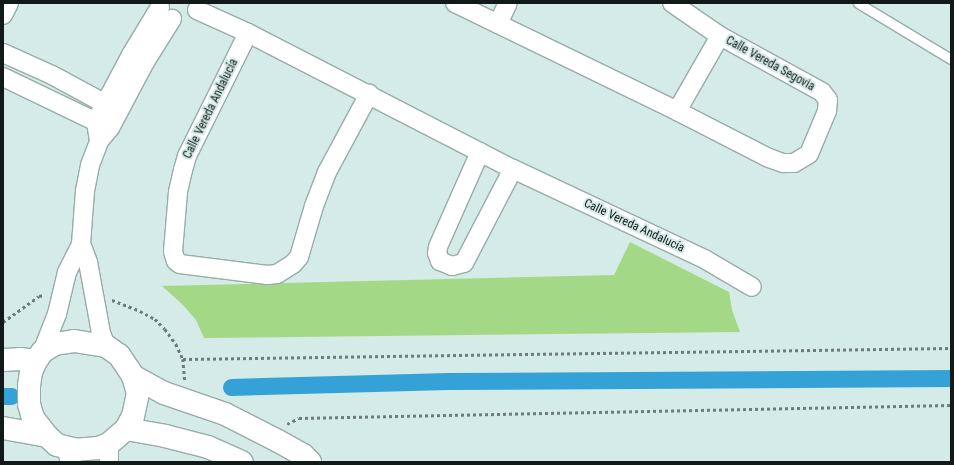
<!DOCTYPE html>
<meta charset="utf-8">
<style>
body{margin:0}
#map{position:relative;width:954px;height:465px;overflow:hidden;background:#d4ebe7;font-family:"Roboto Condensed",sans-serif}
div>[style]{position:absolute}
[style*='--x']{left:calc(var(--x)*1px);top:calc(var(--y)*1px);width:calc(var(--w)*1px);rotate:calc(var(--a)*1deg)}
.green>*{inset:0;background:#a3d887}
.canal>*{height:17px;margin:-8.5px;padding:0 8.5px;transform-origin:8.5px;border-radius:8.5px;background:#34a2d7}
.path>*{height:2.5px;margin-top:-1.25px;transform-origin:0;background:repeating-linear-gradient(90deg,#6d7b79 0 3px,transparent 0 6px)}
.roads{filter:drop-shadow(1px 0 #96aca8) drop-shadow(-1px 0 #96aca8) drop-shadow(0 1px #96aca8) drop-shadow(0 -1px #96aca8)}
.service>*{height:9px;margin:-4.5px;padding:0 4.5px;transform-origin:4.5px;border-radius:4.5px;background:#fff}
.minor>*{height:18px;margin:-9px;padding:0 9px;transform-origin:9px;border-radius:9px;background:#fff}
.secondary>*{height:22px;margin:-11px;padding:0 11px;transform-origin:11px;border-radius:11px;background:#fff}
span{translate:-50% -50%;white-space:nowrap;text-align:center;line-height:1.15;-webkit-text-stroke:4px #d4ebe7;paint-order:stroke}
.street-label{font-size:12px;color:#121a19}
.frame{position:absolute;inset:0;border:4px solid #121a19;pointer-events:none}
</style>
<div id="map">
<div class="green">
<i style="clip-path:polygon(630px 242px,729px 292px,732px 310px,740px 332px,204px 338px,196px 320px,183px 305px,162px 286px,614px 275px)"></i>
</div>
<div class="canal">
<i style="--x:231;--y:387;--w:217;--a:-1.6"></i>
<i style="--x:448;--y:381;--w:503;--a:-0.34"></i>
<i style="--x:3;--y:396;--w:8;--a:0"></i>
</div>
<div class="path">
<i style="--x:112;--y:300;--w:30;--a:21"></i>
<i style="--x:140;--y:311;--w:17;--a:28"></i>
<i style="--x:155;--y:319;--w:14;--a:45"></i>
<i style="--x:165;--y:329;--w:19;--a:54"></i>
<i style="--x:176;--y:344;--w:17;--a:65"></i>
<i style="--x:183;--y:359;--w:22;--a:85"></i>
<i style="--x:3;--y:322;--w:44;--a:-35.8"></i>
<i style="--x:39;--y:296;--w:5;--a:-11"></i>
<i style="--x:183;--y:359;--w:768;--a:-0.82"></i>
<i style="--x:287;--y:424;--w:13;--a:-27"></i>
<i style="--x:299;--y:418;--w:652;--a:-1.14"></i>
</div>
<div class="roads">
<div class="service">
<i style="--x:858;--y:3;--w:109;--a:31.1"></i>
</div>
<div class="minor">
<i style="--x:455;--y:3;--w:247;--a:25.9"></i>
<i style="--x:677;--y:111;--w:103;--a:27.1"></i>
<i style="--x:769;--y:158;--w:15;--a:20"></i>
<i style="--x:783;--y:163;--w:11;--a:0"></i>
<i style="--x:794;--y:163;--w:17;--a:-31"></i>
<i style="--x:809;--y:154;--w:47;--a:-67.3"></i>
<i style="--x:827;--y:111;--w:11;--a:-85"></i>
<i style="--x:828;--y:100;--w:10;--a:-127"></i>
<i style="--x:822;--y:92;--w:116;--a:-151.2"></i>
<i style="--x:720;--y:36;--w:58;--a:-145.5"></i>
<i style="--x:197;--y:10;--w:56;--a:24.3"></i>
<i style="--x:248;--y:33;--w:298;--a:27.2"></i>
<i style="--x:513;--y:169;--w:213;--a:25.2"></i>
<i style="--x:706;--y:260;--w:53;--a:30.4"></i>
<i style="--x:3;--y:15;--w:13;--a:-63"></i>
<i style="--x:498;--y:24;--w:23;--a:-65"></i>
<i style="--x:248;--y:33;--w:137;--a:116.4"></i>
<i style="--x:187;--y:156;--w:15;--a:106"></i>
<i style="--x:183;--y:170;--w:23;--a:103"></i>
<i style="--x:178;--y:192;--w:60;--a:94.8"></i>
<i style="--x:173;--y:252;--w:9;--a:72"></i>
<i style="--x:176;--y:261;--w:5;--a:37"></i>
<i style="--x:180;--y:264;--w:88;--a:7.2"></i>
<i style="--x:267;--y:275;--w:10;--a:-6"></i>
<i style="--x:277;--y:274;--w:19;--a:-32"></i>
<i style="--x:293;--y:264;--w:9;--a:-49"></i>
<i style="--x:299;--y:257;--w:53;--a:-73.6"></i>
<i style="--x:314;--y:206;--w:36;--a:-69"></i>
<i style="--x:327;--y:172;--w:89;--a:-61.7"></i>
<i style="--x:3;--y:53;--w:54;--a:24.2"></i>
<i style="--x:52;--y:75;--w:72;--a:28.4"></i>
<i style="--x:3;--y:77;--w:115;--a:25.7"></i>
<i style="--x:677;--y:111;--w:86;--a:-60.2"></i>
<i style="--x:99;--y:141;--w:20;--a:-99"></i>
<i style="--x:96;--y:121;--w:75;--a:-62.1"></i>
<i style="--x:131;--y:55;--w:56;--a:-58.9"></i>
<i style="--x:480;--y:152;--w:104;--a:113.9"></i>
<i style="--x:438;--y:247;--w:6;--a:99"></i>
<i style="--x:437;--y:253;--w:9;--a:69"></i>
<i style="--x:440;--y:261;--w:13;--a:23"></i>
<i style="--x:452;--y:266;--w:12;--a:-14"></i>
<i style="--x:464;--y:263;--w:106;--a:-62.5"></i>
<i style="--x:106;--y:346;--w:14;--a:-111"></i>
<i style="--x:101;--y:333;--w:72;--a:-100.4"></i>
<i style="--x:88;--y:262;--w:19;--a:-111"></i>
<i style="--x:81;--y:244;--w:53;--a:-85.7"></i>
<i style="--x:85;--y:191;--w:26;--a:-79"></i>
<i style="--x:90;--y:165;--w:26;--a:-69"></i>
<i style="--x:99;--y:141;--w:17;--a:-50"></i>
<i style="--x:110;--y:128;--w:75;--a:-62.1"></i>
<i style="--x:145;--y:62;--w:51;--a:-57.9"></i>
<i style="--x:42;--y:352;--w:41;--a:-68.5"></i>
<i style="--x:57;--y:314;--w:43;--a:-76.6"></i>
<i style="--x:67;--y:272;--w:31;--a:-63"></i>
<i style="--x:109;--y:444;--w:18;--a:90"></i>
<i style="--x:66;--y:448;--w:15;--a:74"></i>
</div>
<div class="secondary">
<i style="--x:74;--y:341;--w:32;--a:9"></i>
<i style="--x:106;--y:346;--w:16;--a:35"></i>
<i style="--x:119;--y:355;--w:25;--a:56"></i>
<i style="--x:133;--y:376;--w:18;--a:74"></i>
<i style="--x:138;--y:393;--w:24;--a:102"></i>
<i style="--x:133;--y:416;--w:15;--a:118"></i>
<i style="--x:126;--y:429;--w:23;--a:139"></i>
<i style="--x:109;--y:444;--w:12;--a:160"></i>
<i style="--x:98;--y:448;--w:21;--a:175"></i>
<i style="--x:77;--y:450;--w:21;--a:-166"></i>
<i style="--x:57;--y:445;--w:13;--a:-138"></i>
<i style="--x:47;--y:436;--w:23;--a:-128"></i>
<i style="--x:33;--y:418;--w:15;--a:-106"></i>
<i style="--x:29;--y:404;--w:18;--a:-90"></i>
<i style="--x:29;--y:386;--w:14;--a:-82"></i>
<i style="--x:31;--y:372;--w:12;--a:-66"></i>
<i style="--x:36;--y:361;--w:11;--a:-56"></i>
<i style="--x:42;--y:352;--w:15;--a:-32"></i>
<i style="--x:55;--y:344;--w:19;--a:-9"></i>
<i style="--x:3;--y:360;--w:17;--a:-3"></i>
<i style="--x:20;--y:359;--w:16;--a:7"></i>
<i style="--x:133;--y:376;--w:35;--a:29"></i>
<i style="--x:164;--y:393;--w:65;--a:19"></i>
<i style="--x:225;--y:414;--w:59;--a:27"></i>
<i style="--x:278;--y:441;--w:29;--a:29"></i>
<i style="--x:303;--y:455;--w:10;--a:45"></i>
<i style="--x:3;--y:428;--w:45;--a:10.3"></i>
<i style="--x:126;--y:429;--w:40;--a:10"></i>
<i style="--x:165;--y:436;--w:44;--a:14.3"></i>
<i style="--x:208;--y:447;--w:37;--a:24"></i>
</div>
</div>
<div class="street-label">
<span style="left:770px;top:64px;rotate:29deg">Calle Vereda Segovia</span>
<span style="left:211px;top:109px;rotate:-64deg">Calle Vereda Andalucía</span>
<span style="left:634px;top:226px;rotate:25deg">Calle Vereda Andalucía</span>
</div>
<div class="frame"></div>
</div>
